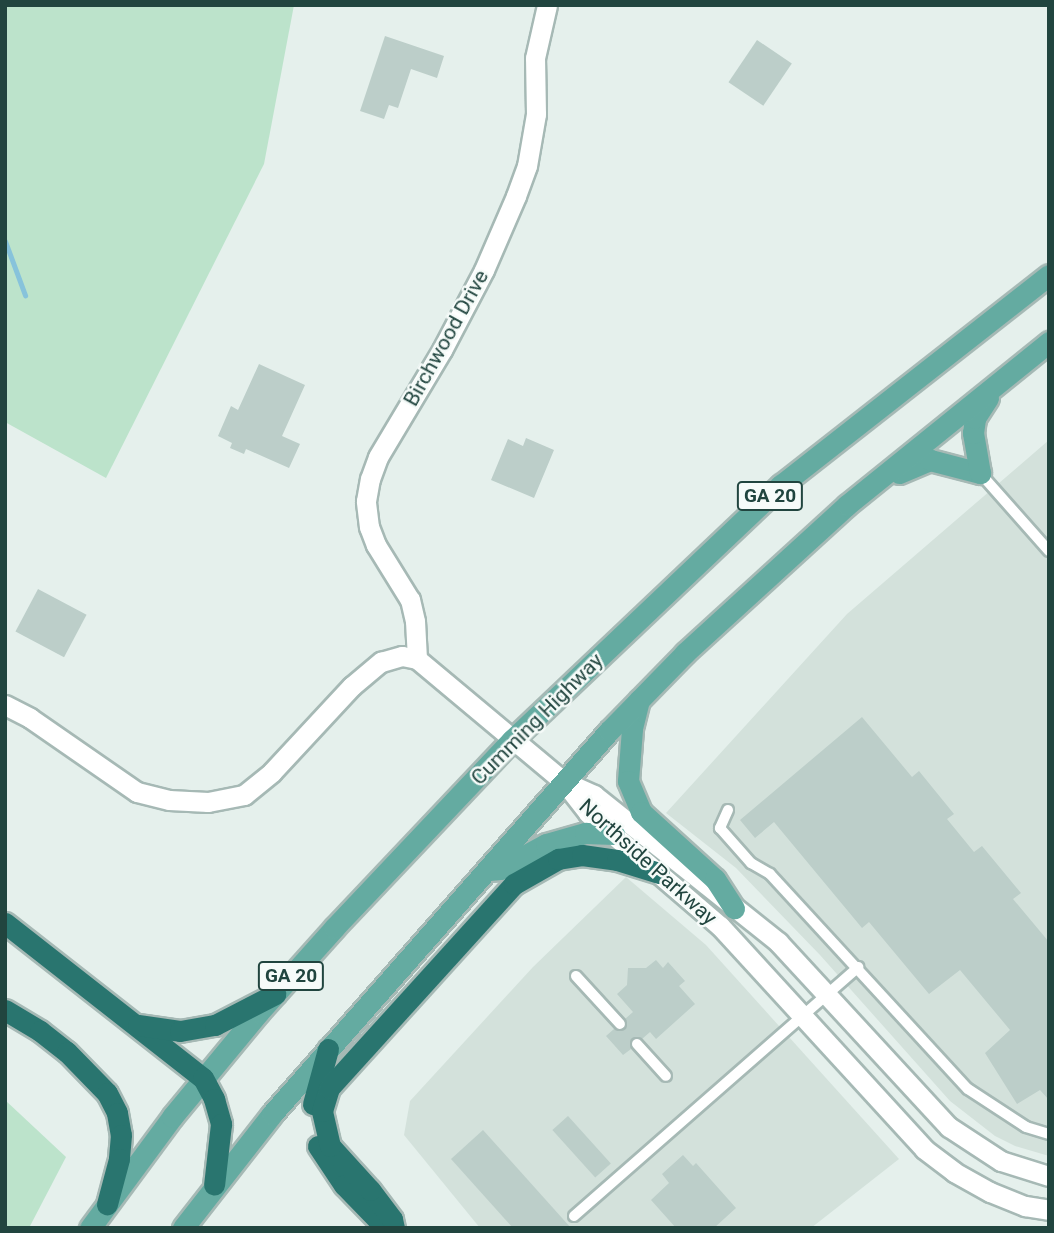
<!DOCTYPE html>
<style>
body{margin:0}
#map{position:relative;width:1054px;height:1233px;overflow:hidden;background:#e5f0ec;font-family:Roboto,sans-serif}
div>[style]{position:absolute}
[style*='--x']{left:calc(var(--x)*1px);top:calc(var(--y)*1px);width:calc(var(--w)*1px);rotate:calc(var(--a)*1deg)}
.built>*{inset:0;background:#d3e1db}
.green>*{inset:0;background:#bce3cb}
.stream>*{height:5px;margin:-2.5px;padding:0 2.5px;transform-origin:2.5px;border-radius:2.5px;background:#87c3db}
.building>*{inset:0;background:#bccec9;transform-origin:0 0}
.roads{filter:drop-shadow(2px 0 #a6b9b5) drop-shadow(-2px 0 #a6b9b5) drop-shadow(0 2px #a6b9b5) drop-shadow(0 -2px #a6b9b5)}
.lane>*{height:10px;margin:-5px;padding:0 5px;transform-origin:5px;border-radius:5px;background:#fff}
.street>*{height:19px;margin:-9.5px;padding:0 9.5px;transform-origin:9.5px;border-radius:9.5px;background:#fff}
.primary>*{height:21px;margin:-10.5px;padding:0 10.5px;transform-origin:10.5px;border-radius:10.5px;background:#64aba1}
.highway>*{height:21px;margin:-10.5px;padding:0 10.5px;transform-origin:10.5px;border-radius:10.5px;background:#29756f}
span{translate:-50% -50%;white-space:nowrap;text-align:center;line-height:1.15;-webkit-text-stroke:5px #f6fbf9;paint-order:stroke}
.shield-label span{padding:2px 5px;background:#f6fbf9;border:2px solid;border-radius:5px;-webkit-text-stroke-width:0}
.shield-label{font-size:19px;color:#21453f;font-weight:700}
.street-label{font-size:21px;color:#21453f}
.frame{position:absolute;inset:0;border:7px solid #21453f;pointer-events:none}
</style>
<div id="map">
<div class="built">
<i style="clip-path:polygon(1049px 440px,1049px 1156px,1015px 1146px,995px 1136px,950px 1101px,820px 955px,736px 868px,666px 813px,847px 614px)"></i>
<i style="clip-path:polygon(626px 877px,706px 945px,899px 1159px,811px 1228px,480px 1228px,404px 1135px,410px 1101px,533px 967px)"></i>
</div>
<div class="green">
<i style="clip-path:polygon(5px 5px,294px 5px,264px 164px,106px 478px,5px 422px)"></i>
<i style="clip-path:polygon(5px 1100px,66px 1157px,29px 1228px,5px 1228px)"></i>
</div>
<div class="stream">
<i style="--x:5;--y:241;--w:58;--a:69.7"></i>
</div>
<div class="building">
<i style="clip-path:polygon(385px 36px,444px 56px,437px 78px,411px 69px,398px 108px,389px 105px,384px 119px,360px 111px)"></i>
<i style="left:757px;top:40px;width:42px;height:51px;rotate:34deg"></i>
<i style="clip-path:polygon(259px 364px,305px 385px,282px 436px,300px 444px,289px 468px,246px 449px,244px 454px,230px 448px,232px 443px,218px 436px,231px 406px,238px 410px)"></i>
<i style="clip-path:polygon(526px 438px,554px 450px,534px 498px,491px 480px,508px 439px,523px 446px)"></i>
<i style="left:38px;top:589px;width:55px;height:48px;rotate:28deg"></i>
<i style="clip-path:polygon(862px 717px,912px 777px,919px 771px,954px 814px,947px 819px,974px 852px,982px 846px,1021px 893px,1013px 899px,1049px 942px,1049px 1100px,1040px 1090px,1017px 1104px,985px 1053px,1010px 1030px,960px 970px,929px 994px,869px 922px,862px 928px,774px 822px,755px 838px,740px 820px)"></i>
<i style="clip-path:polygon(656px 960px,663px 968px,668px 962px,685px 981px,679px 986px,695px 1004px,656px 1039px,650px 1032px,642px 1039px,633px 1038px,631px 1049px,623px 1055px,606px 1036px,614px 1029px,624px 1030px,625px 1019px,633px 1012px,617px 994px,627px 985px,628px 968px,646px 968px)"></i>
<i style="left:568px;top:1116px;width:64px;height:21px;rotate:48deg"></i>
<i style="clip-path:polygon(483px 1130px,571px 1228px,513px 1228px,451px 1159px)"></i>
<i style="clip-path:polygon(683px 1155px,693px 1166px,696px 1163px,736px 1208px,714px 1228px,676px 1228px,651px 1200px,669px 1183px,662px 1174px)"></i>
</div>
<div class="roads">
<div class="lane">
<i style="--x:980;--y:473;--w:104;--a:48.5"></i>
<i style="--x:728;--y:810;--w:20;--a:114"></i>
<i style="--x:720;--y:828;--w:47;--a:48.5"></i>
<i style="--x:751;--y:863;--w:22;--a:30"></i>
<i style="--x:770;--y:874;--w:292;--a:47.4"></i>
<i style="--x:968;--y:1089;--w:69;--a:33.2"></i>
<i style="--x:1026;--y:1127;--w:24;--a:17"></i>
<i style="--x:576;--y:976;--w:65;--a:47.5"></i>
<i style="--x:637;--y:1044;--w:43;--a:47.8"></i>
<i style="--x:574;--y:1216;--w:378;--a:-41.2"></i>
</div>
<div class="street">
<i style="--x:417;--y:659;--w:38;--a:-93"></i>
<i style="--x:415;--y:621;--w:22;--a:-103"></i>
<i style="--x:410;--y:600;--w:65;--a:-121.7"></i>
<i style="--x:376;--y:545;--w:19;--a:-111"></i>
<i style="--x:369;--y:527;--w:26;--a:-97"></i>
<i style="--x:366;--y:501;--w:22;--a:-80"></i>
<i style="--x:370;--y:479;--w:23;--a:-70"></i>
<i style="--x:378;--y:457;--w:125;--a:-59.1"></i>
<i style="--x:442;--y:350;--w:90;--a:-62.3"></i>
<i style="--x:484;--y:270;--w:81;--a:-66.6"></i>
<i style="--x:516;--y:196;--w:32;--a:-70"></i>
<i style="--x:527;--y:166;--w:53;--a:-80.2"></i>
<i style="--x:536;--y:114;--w:56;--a:-91"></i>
<i style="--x:535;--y:58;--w:54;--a:-77.2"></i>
<i style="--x:5;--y:705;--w:28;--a:27"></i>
<i style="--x:30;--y:718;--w:130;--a:34.7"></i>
<i style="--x:137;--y:792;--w:33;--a:14"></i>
<i style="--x:169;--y:800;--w:39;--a:3"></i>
<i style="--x:208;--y:802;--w:37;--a:-11"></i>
<i style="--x:244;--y:795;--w:36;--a:-39"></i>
<i style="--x:272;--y:772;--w:117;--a:-47.1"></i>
<i style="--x:352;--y:686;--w:38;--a:-40"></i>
<i style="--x:381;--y:662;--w:22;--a:-16"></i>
<i style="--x:402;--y:656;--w:15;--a:11"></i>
<i style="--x:417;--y:659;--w:192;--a:39.9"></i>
<i style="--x:564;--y:782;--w:39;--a:52"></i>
<i style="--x:588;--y:813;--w:174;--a:40.6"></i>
<i style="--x:720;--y:926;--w:302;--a:47.5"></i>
<i style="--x:924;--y:1149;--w:38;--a:37"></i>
<i style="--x:954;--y:1172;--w:41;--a:29.1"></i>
<i style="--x:990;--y:1192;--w:38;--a:22"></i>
<i style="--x:1025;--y:1206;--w:24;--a:9"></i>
<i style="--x:567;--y:783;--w:30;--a:24"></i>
<i style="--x:594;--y:795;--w:236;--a:38.6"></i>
<i style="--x:778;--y:942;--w:252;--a:47.3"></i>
<i style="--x:949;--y:1127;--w:62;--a:33.2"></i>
<i style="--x:1001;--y:1161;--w:50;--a:17.4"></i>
</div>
<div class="primary">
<i style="--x:899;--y:473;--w:34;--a:-23"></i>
<i style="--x:930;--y:460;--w:52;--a:14.6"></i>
<i style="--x:980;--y:473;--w:41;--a:-99.9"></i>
<i style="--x:973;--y:433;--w:15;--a:-82"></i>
<i style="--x:975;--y:418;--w:24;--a:-57"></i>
<i style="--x:639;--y:700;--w:30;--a:104"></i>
<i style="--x:632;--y:729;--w:52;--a:94.4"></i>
<i style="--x:628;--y:781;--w:34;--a:67"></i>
<i style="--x:641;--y:812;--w:100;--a:42.2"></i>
<i style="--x:715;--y:879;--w:35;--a:57"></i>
<i style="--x:489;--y:870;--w:11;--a:-5"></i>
<i style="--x:500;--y:869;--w:52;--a:-28.5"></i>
<i style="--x:546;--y:844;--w:41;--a:-15.8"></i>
<i style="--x:585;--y:833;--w:29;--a:2"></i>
<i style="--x:90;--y:1228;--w:138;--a:-53.5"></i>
<i style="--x:172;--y:1117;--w:136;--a:-50.4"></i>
<i style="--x:259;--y:1012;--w:113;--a:-48.2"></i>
<i style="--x:334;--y:928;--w:259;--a:-46.6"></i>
<i style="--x:512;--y:740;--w:371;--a:-43.5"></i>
<i style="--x:781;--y:485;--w:340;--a:-38.1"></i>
<i style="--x:183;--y:1228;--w:145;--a:-52"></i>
<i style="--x:272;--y:1114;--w:510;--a:-48.66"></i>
<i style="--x:609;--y:731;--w:109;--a:-45.7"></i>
<i style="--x:685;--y:653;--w:219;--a:-42.4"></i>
<i style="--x:847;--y:505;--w:260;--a:-38.9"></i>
</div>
<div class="highway">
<i style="--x:5;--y:923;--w:251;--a:38.1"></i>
<i style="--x:203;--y:1078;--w:24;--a:62"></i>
<i style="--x:214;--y:1099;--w:26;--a:74"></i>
<i style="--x:221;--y:1124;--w:61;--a:96.5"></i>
<i style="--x:5;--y:1010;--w:41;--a:31"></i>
<i style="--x:40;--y:1031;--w:34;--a:38"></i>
<i style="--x:67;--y:1052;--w:57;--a:45.7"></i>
<i style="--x:107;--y:1093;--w:22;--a:63"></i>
<i style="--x:117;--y:1113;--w:22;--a:80"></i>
<i style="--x:121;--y:1135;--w:24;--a:95"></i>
<i style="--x:119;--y:1159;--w:47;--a:104.9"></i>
<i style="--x:138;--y:1025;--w:42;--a:8.1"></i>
<i style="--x:180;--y:1031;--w:36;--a:-10"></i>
<i style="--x:215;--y:1025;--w:68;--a:-27.3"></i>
<i style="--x:313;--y:1104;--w:57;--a:-74.7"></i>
<i style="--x:318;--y:1146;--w:47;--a:56.3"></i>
<i style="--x:344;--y:1185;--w:57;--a:45.7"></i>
<i style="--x:394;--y:1228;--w:9;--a:-103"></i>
<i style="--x:392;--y:1219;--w:36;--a:-127"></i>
<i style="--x:370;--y:1190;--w:59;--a:-132.3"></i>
<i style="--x:330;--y:1146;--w:36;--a:-103"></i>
<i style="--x:322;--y:1111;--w:24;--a:-73"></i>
<i style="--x:329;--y:1088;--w:275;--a:-47.8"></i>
<i style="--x:514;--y:884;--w:51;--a:-29.6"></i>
<i style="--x:558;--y:859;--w:24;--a:-9"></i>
<i style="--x:582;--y:855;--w:35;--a:8"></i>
<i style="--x:617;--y:860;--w:44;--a:17.2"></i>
</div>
</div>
<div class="shield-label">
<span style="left:770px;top:496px">GA 20</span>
<span style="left:291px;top:976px">GA 20</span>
</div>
<div class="street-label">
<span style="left:446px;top:338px;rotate:-61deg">Birchwood Drive</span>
<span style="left:537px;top:719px;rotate:-45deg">Cumming Highway</span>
<span style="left:648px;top:862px;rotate:42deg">Northside Parkway</span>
</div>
<div class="frame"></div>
</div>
